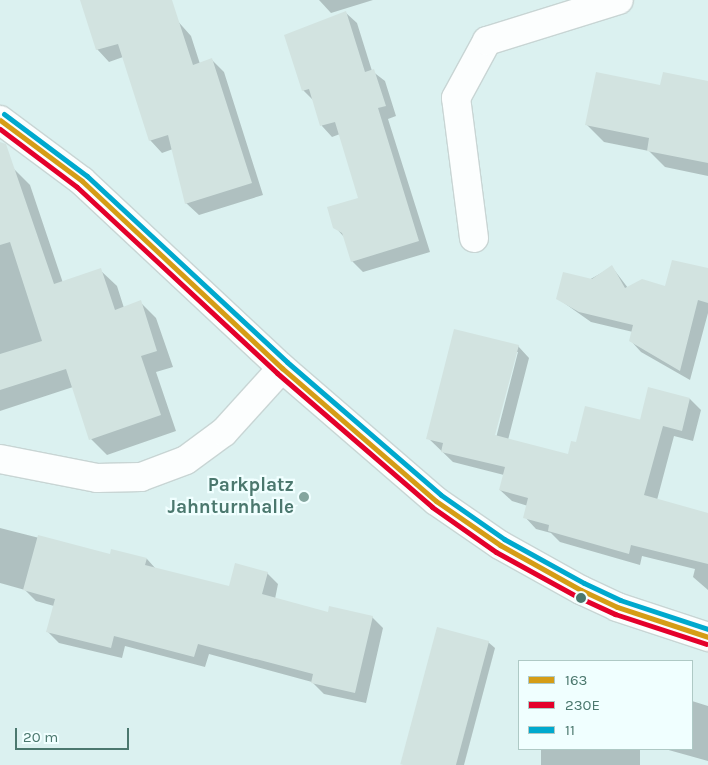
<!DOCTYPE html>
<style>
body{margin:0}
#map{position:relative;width:708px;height:765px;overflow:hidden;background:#eef8f8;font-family:Karla,sans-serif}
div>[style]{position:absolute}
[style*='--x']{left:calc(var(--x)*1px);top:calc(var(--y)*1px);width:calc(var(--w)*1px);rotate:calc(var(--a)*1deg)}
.residential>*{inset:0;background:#dbf1f0}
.shadow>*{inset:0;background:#0003;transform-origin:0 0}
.building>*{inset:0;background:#d2e3e0;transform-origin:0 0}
.roads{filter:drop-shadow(1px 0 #c8d5d4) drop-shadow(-1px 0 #c8d5d4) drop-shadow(0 1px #c8d5d4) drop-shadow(0 -1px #c8d5d4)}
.street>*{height:28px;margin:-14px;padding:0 14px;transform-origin:14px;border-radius:14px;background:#fcfefe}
.secondary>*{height:28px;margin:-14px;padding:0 14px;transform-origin:14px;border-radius:14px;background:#fcfefe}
.bus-1>*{height:5px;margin:-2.5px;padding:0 2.5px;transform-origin:2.5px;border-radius:2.5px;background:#d59d16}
.bus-2>*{height:5px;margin:-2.5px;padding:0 2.5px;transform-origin:2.5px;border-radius:2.5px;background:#e4002b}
.bus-3>*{height:5px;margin:-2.5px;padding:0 2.5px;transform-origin:2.5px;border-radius:2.5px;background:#00a9ce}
.dots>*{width:14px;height:14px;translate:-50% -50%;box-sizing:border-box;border:2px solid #f0ffff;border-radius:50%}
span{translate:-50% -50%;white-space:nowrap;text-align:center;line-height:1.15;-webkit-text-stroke:4.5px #f0ffff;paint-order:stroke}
.poi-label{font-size:19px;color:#4b786e;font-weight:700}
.right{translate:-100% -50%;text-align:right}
.legend{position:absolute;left:518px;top:660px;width:175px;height:90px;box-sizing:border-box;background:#f0ffff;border:1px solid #aec9c5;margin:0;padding:6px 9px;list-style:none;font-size:15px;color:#4b786e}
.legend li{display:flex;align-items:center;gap:10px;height:25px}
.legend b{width:25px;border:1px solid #aec9c5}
.scale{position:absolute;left:15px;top:728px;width:114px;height:22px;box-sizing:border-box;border:2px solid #4b786e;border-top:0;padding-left:6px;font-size:15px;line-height:18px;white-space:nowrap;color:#4b786e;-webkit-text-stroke:4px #f0ffff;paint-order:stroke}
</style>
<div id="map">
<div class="residential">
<i style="clip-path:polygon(evenodd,0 0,708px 0,708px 765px,0 765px,0 0,519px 661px,692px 661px,692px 749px,519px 749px,519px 661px)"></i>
</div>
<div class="shadow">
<i style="clip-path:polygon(81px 0,159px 0,191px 36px,200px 64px,212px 60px,224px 72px,263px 195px,199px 215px,186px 203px,173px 149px,162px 153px,150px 140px,123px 57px,109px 62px,97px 49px)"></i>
<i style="clip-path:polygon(319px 0,373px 0,331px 13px)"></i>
<i style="clip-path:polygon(346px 13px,357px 23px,372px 71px,385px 81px,396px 116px,388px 119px,430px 252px,363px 272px,352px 261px,345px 238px,335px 227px,359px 198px,340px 134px,332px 137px,322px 126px,314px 101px,303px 90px)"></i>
<i style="clip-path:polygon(708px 82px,708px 176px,665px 167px,649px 151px,604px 142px,587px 125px,661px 86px)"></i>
<i style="clip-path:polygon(14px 169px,30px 185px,63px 283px,100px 270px,117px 286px,124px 308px,140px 302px,156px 318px,173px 367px,156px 372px,176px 431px,107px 455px,91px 439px,73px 387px,0 411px,0 170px)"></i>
<i style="clip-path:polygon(612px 267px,628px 288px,666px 287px,708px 269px,708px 313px,690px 380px,641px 352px,631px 341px,633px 332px,591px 322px,557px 298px)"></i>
<i style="clip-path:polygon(evenodd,518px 346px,529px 358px,508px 440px,569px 455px,577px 443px,645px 422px,649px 388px,690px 399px,701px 410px,693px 441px,674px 436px,657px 500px,708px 514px,708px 590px,693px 577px,695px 569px,642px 556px,640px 565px,560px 542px,551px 533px,536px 529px,525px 517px,528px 506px,512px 501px,500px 490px,504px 475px,453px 462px,428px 438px,518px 346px,515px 352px,518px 352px,495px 442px,492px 441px,515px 352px)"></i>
<i style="clip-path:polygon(0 528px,110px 556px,147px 559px,156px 569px,230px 588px,267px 573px,278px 584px,275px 599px,328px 614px,372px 617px,383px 628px,366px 703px,324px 694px,312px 682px,209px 654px,205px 667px,125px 646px,122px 658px,59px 643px,48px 632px,54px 606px,36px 601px,25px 590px,0 583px)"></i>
<i style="clip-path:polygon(488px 642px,495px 648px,464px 765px,403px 765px)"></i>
<i style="clip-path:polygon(692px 701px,708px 706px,708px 761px,665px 749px,692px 749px)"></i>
<i style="left:541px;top:749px;width:99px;height:17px"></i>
</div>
<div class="building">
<i style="clip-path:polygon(80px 0,172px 0,193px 65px,212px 58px,252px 183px,185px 204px,168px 135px,149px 141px,118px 44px,96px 50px)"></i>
<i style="clip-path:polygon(346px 11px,365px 72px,374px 69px,386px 106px,378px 108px,419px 241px,351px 262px,342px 233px,333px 228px,327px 207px,358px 198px,335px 122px,320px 126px,309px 89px,302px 91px,284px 35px)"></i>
<i style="clip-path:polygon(596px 72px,660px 85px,663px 72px,708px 81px,708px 163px,647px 151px,649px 138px,585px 125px)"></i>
<i style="clip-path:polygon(0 142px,6px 144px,54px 284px,101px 268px,115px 310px,141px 300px,157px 351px,141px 356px,161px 415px,89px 440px,66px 369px,0 390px,0 354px,42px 341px,10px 242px,0 245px)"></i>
<i style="clip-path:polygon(672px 260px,708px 268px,708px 303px,698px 300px,680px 371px,629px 341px,633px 325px,579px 312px,556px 299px,563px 272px,592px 279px,612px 265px,625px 288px,642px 279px,665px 286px)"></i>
<i style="clip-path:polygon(454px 329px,519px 345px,495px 435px,568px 454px,571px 441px,576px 442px,585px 406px,654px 423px,640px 420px,648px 387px,690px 398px,682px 431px,663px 426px,644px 495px,708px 513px,708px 564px,631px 545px,629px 554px,548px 531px,549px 525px,523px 518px,528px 498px,499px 490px,505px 467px,441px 452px,443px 443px,426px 439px)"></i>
<i style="clip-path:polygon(38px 535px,110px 554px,111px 549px,147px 558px,145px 565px,229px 586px,235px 563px,268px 572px,262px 594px,328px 612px,329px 606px,373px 616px,355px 693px,311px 683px,313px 674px,198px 644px,194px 657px,114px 636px,111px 648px,46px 632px,55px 599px,23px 590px)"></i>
<i style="left:437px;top:627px;width:54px;height:142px;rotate:15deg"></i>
</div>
<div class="roads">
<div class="street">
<i style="--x:474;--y:238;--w:141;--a:-97.3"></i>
<i style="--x:456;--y:98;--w:65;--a:-61.5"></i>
<i style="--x:487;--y:41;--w:138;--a:-17.3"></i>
<i style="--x:0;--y:459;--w:99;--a:11.1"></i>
<i style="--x:97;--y:478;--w:44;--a:-1.3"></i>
<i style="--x:141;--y:477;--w:48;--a:-20.7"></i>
<i style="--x:186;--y:460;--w:47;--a:-36.4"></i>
<i style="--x:224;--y:432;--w:86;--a:-47.8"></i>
</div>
<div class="secondary">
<i style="--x:0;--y:120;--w:102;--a:36.6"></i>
<i style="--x:82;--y:181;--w:274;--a:43.1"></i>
<i style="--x:282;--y:368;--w:203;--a:40.8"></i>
<i style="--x:436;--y:501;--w:78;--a:34.5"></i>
<i style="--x:500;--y:545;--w:93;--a:29.1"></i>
<i style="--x:581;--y:590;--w:40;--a:25"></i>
<i style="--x:617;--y:607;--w:96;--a:18.2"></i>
</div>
</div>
<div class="bus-1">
<i style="--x:0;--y:120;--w:102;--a:36.6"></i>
<i style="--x:82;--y:181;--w:274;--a:43.1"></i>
<i style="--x:282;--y:368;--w:203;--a:40.8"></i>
<i style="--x:436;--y:501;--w:78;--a:34.5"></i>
<i style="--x:500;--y:545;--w:93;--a:29.1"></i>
<i style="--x:581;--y:590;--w:40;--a:25"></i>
<i style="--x:617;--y:607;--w:96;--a:18.2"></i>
</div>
<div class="bus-2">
<i style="--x:0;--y:129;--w:96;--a:37"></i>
<i style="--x:77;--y:187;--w:273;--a:42.9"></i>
<i style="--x:277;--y:373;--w:205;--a:40.8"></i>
<i style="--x:432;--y:507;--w:78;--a:35.1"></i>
<i style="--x:496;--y:552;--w:94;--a:28.8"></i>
<i style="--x:578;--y:597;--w:41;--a:24.7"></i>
<i style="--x:615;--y:614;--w:96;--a:18.2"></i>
</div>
<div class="bus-3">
<i style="--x:4;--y:114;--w:104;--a:36.8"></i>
<i style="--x:87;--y:176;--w:273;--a:42.9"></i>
<i style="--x:287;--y:362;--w:203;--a:40.8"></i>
<i style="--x:441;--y:495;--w:77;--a:34.9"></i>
<i style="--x:504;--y:539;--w:91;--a:28.8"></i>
<i style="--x:584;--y:583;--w:40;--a:25"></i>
<i style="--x:620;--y:600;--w:93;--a:18.2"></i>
</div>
<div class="dots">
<i style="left:304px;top:497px;background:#84a59e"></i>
<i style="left:581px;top:598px;background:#4b786e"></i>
</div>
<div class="poi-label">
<span class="right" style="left:294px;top:497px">Parkplatz<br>Jahnturnhalle</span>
</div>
<ul class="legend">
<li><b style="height:6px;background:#d59d16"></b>163</li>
<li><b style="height:6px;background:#e4002b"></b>230E</li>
<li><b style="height:6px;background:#00a9ce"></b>11</li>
</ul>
<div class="scale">20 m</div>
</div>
